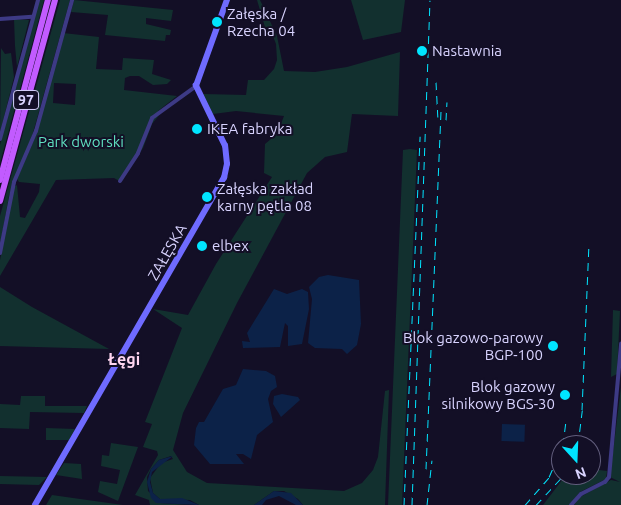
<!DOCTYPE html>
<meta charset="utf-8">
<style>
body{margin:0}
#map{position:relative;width:621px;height:505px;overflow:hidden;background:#130f26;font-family:Ubuntu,sans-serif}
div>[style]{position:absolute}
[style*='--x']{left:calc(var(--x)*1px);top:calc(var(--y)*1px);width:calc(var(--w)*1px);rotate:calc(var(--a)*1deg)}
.green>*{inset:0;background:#12302f}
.water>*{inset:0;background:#0c2248;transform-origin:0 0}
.street>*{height:4px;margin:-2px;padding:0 2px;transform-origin:2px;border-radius:2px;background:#3d3a85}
.secondary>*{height:5.5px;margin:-2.75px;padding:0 2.75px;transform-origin:2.75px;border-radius:2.75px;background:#6f6bff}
.primary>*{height:6px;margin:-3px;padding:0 3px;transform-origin:3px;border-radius:3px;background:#c25bff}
.rail>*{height:1px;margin-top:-0.5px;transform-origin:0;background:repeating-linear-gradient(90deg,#00e5ff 0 8px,transparent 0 14px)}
.dots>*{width:14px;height:14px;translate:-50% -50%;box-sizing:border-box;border:2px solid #130f26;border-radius:50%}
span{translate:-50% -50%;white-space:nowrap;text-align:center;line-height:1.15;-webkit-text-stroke:4px #130f26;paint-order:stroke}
.shield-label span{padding:1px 4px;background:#130f26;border:1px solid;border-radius:4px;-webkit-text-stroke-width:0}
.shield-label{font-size:14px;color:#d9d4ff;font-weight:700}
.poi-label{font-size:15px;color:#d9d4ff}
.left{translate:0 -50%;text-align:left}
.right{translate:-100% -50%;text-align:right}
.park-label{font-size:15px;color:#5fe0c0}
.street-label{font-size:15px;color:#d9d4ff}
.neighbourhood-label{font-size:16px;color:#ffd6f0;font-weight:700}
.north{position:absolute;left:551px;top:435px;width:50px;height:50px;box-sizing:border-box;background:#130f26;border:1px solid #625e7d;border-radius:50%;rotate:160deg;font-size:14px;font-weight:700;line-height:20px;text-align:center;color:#d9d4ff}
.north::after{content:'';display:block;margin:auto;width:18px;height:22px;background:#00e5ff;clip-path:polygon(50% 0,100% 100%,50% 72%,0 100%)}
</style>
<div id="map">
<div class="green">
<i style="clip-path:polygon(39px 0,44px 0,0 163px,0 145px,9px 107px)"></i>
<i style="clip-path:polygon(60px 0,70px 0,33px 133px,9px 196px,0 245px,0 216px)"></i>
<i style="clip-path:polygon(74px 0,173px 10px,171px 21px,146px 18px,146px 24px,171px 30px,170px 35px,166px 35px,165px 41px,105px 35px,108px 15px,71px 12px)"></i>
<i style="clip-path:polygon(257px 0,260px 0,277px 36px,284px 71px,315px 72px,347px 67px,400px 52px,398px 116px,352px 114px,347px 152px,325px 157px,307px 173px,237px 303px,183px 413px,173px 450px,187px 472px,207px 483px,344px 491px,362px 483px,373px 470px,378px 457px,385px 391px,389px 390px,385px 505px,303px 505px,298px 499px,284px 491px,274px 491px,254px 505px,199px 505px,190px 500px,160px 499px,153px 493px,150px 478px,161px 463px,173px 459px,171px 456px,159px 460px,151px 469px,147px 477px,148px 491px,161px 503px,189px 505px,150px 505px,149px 500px,135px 495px,158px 455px,157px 451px,143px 447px,152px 424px,145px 422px,182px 328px,153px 309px,188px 315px,216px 264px,272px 177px,264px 173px,265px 144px,277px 134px,284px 116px,236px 111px,213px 114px,203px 94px,246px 95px,248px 80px,264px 80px,274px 69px,277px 60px,276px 44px,270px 28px,265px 27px)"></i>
<i style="clip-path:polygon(351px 0,405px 0,401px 32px,363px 40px)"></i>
<i style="clip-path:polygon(14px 19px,29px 20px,17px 67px,15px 46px)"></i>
<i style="clip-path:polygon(evenodd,63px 33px,99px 37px,96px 69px,122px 70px,123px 58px,154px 60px,152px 74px,171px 80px,167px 84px,153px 85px,139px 76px,130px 76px,125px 78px,124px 90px,177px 96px,158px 111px,160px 114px,152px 124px,143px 148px,121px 182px,114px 178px,56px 180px,0 276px,0 260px,14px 187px,17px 185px,20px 217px,25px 218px,39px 192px,40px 184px,19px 182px,17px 179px,37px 133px,63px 33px,54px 83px,76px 84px,75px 105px,53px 103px,54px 83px)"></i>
<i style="clip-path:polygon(1px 48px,5px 54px,11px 53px,14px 77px,0 133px)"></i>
<i style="clip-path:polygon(410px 149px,417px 150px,402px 505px,388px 505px,403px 150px)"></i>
<i style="clip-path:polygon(0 287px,32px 307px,109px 349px,0 346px)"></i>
<i style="clip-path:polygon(613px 310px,620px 311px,617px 374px,611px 377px)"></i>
<i style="clip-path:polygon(621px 387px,621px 505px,574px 505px,580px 497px,611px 480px,620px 482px,610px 477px)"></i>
<i style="clip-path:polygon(21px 396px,45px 396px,45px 406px,87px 406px,84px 413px,30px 412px,29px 429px,0 428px,0 404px,20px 405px)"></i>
<i style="clip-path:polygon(46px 429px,46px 428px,75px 429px,69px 440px,46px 440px)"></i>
<i style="clip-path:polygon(111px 443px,138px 447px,118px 501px,98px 492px,100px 481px,117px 484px,120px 470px,101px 466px,102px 455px,109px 456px)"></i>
<i style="clip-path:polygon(64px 463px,81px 464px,82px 479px,56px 475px)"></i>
<i style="clip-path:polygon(591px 469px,607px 471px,606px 479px,580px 492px,569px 505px,543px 505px,566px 475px,591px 475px)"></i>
<i style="clip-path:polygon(0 476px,47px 477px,39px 485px,0 484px)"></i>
<i style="clip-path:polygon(52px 495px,73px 498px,123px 505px,46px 505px)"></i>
</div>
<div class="water">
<i style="clip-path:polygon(328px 275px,359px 280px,361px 324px,357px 345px,347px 354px,342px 349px,315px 348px,308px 343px,312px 299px,309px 287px,319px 277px)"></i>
<i style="clip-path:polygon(274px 289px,287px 294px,302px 289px,308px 292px,309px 309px,302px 344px,288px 346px,288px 326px,285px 323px,280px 347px,243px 348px,242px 341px,250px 342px,247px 333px)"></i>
<i style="clip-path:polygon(243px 369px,266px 371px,275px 376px,277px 387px,271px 391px,268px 399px,273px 422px,257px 435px,251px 459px,243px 454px,236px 454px,244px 464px,210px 464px,194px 445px,196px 428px,199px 422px,204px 422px,223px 389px,236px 385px)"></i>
<i style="clip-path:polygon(282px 394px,298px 397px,300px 400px,281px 417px,273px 404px,274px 396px)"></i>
<i style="left:502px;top:424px;width:23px;height:17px;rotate:2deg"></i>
<i style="clip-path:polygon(173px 456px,152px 472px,150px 482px,153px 493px,160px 499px,182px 498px,199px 505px,156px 503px,151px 498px,147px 482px,151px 469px,159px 460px)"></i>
<i style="clip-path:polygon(274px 491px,291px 493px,303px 505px,296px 505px,279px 496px,266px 500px,262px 505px,254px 505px)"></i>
</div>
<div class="street">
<i style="--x:0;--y:19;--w:32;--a:-4"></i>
<i style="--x:0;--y:139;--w:144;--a:-74.7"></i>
<i style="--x:120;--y:181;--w:33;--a:-57"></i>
<i style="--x:138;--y:153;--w:38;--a:-68"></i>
<i style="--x:152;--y:118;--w:54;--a:-36"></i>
<i style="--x:0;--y:253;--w:72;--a:-78.8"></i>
<i style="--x:14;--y:182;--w:56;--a:-66.7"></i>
<i style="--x:36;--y:131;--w:136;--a:-74.6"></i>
<i style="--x:571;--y:505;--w:15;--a:-48"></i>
<i style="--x:581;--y:494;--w:27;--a:-27"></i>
<i style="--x:605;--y:482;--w:6;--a:-51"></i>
<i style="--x:609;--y:477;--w:134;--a:-84.8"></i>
</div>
<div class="secondary">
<i style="--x:35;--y:505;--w:378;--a:-60"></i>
<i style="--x:224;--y:178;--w:14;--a:-78"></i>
<i style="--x:227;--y:164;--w:18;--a:-96"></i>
<i style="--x:225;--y:146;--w:67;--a:-115.8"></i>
<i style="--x:196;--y:86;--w:91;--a:-70.2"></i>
</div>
<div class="primary">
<i style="--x:0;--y:180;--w:186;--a:-75.1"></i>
<i style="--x:0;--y:201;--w:208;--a:-74.7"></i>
</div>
<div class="rail">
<i style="--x:436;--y:82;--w:35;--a:87"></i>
<i style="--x:446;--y:120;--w:18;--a:-87"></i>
<i style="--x:563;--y:445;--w:24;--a:-83"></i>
<i style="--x:578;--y:445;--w:35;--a:-83"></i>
<i style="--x:582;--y:410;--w:164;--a:-87.6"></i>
<i style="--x:426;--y:469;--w:358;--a:-87.6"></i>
<i style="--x:404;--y:505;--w:369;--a:-87.5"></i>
<i style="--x:412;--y:505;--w:505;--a:-87.96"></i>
<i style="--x:427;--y:505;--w:45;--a:-83.7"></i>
<i style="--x:525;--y:505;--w:37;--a:-49"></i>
<i style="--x:549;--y:477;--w:30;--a:-66"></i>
<i style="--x:536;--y:505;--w:41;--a:-47"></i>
</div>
<div class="dots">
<i style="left:217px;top:22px;background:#00e5ff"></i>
<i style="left:422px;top:51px;background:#00e5ff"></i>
<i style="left:197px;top:129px;background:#00e5ff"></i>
<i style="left:207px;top:197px;background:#00e5ff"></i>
<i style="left:202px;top:246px;background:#00e5ff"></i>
<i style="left:553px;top:346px;background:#00e5ff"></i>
<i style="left:565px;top:395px;background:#00e5ff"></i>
</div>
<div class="shield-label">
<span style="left:26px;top:100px">97</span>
</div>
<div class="poi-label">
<span class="left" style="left:227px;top:22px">Załęska /<br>Rzecha 04</span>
<span class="left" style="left:432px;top:51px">Nastawnia</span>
<span class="left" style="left:207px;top:129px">IKEA fabryka</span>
<span class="left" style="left:217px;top:197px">Załęska zakład<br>karny pętla 08</span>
<span class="left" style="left:212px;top:246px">elbex</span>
<span class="right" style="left:543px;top:346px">Blok gazowo-parowy<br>BGP-100</span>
<span class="right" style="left:555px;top:395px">Blok gazowy<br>silnikowy BGS-30</span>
</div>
<div class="park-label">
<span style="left:81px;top:142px">Park dworski</span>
</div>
<div class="street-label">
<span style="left:167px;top:252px;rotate:-60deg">ZAŁĘSKA</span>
</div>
<div class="neighbourhood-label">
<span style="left:124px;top:359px">Łęgi</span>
</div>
<div class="north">N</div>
</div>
